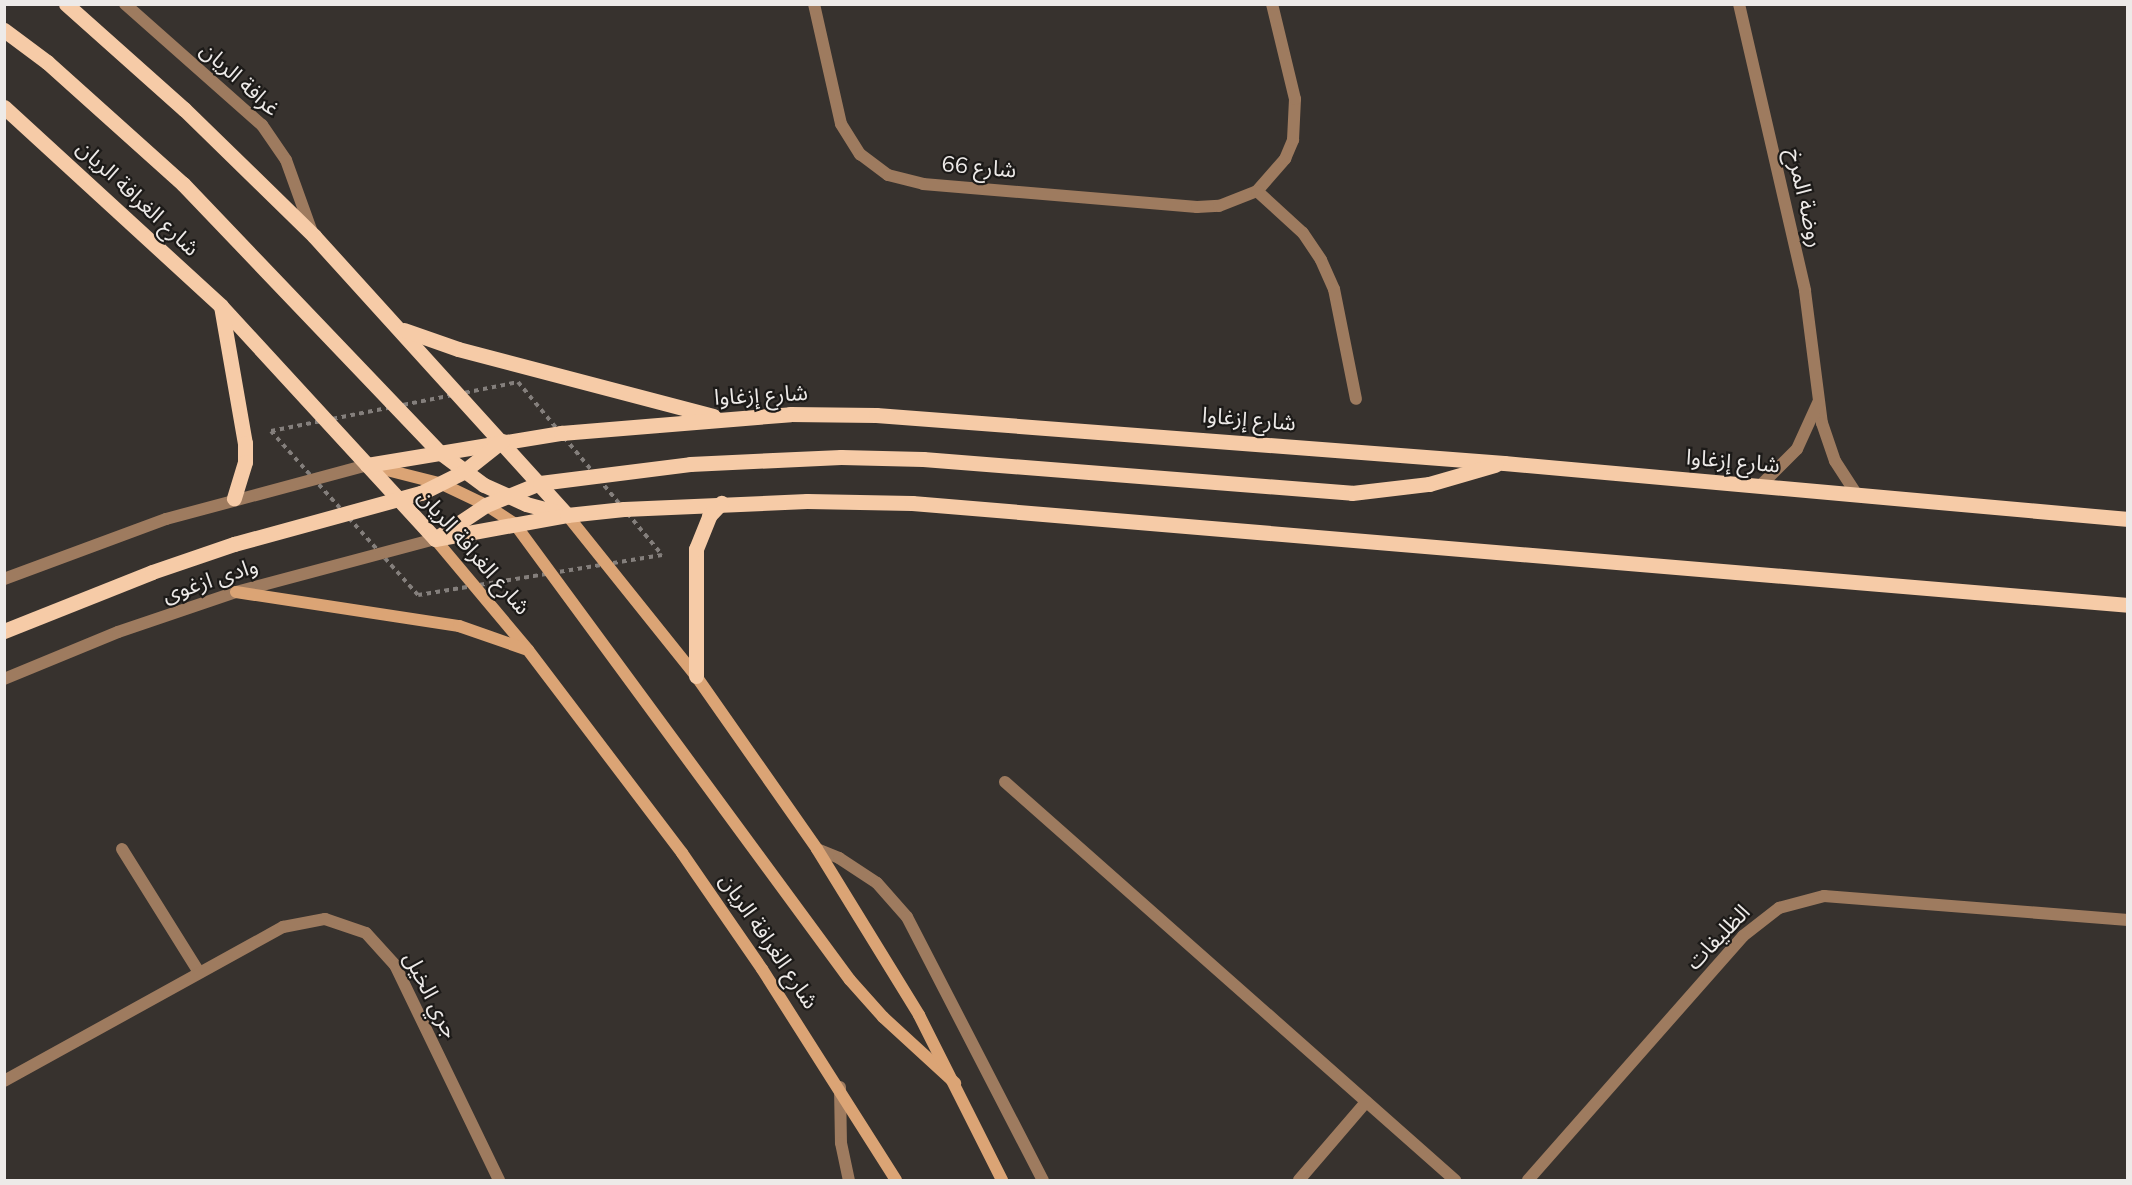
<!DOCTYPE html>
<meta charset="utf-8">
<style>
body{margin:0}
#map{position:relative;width:2132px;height:1185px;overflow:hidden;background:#37322e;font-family:Mulish,"Noto Sans Arabic",sans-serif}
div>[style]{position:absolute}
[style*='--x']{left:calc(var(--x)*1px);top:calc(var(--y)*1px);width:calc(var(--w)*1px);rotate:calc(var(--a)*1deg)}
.path>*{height:4px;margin-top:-2px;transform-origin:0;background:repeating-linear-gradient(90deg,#847f7c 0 4.5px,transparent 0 9px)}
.street>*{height:12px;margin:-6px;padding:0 6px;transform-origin:6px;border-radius:6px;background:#9e7b5f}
.secondary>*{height:12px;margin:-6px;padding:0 6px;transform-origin:6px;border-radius:6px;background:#dba475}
.primary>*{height:15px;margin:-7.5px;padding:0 7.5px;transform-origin:7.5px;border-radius:7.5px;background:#f6cba7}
span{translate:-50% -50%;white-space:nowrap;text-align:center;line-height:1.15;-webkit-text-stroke:4.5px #1c1a18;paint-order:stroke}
.street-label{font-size:22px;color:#edeae8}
.frame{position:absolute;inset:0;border:6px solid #edeae8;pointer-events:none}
</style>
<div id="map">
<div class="path">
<i style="--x:518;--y:382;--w:225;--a:50.2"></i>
<i style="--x:662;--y:555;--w:247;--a:170.7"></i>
<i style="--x:418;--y:595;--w:220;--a:-131.9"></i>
<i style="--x:271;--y:431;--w:252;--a:-11.2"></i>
</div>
<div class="street">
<i style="--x:125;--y:4;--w:183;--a:41.5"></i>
<i style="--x:262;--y:125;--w:42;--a:55.6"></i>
<i style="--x:286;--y:160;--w:80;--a:70.2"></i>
<i style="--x:814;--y:4;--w:123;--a:77.3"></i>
<i style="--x:841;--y:124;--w:36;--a:58"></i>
<i style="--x:860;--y:154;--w:35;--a:37"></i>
<i style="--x:888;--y:175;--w:36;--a:14"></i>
<i style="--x:923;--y:184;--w:275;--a:4.8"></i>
<i style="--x:1197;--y:207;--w:22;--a:-3"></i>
<i style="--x:1219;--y:206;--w:41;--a:-21.5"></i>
<i style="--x:1257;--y:191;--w:43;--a:-48.8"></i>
<i style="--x:1285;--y:159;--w:21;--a:-67"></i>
<i style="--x:1293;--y:140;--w:41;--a:-87.2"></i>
<i style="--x:1295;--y:99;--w:98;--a:-103.6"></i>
<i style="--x:1739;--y:4;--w:294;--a:77"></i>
<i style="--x:1805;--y:291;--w:133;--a:82.7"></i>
<i style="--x:1822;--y:423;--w:40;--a:71.1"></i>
<i style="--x:1835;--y:461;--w:40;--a:57.1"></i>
<i style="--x:1257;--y:191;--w:62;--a:42.4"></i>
<i style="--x:1303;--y:233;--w:32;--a:56"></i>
<i style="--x:1321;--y:260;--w:32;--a:66"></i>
<i style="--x:1334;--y:289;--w:112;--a:78.7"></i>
<i style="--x:1760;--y:486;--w:52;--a:-45"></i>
<i style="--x:1797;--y:449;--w:51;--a:-65.5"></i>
<i style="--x:4;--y:579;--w:173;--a:-20.3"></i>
<i style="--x:166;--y:519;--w:208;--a:-15"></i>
<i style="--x:4;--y:679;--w:123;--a:-22.4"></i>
<i style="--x:118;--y:632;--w:125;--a:-18.7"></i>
<i style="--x:236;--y:592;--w:206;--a:-14.9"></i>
<i style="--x:1005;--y:782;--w:601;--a:41.49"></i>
<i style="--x:122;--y:849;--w:145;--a:58"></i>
<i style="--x:817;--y:849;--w:24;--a:22"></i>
<i style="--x:839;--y:858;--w:45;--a:33.3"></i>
<i style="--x:877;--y:883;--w:45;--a:48.6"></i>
<i style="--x:907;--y:917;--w:296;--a:62.7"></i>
<i style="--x:4;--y:1081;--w:319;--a:-28.9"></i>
<i style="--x:283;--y:927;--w:43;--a:-10.8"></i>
<i style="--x:325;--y:919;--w:43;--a:18.9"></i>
<i style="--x:366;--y:933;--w:43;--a:47.8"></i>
<i style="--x:395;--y:965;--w:239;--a:64.2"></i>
<i style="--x:840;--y:1087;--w:56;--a:89"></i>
<i style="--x:841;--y:1143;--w:38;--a:78"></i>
<i style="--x:1299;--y:1180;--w:103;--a:-49.3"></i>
<i style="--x:1528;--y:1180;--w:325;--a:-48.6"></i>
<i style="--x:1743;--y:936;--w:46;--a:-37.9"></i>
<i style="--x:1779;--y:908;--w:47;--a:-14.9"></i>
<i style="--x:1824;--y:896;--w:305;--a:4.5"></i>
</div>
<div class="secondary">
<i style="--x:375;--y:467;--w:69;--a:14.2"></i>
<i style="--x:442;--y:484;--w:49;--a:25.5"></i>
<i style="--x:486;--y:505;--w:33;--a:33"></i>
<i style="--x:514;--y:523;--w:567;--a:53.68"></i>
<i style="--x:850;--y:980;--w:50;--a:48.3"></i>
<i style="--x:883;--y:1017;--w:98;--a:42.5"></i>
<i style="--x:567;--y:515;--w:206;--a:51.3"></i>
<i style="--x:696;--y:676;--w:211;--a:55"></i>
<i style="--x:817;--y:849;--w:195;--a:58.4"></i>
<i style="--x:919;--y:1015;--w:185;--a:63.3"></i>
<i style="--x:435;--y:539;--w:145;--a:50"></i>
<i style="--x:528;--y:650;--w:255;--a:52.8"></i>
<i style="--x:682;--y:853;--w:141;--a:55.4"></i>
<i style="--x:762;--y:969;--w:250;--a:57.6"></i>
<i style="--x:236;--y:592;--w:226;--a:8.7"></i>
<i style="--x:459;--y:626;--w:70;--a:19.2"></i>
</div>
<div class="primary">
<i style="--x:66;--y:4;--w:158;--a:41.7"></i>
<i style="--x:184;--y:109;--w:182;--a:44.3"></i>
<i style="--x:314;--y:236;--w:377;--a:47.8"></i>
<i style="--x:4;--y:30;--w:54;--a:36.7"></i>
<i style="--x:47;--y:62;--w:183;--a:41.9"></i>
<i style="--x:183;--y:184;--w:369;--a:46.3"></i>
<i style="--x:438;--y:451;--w:57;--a:36.5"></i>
<i style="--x:484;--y:485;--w:46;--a:24.3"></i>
<i style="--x:526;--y:504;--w:35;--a:15"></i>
<i style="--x:4;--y:107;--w:294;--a:42.5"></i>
<i style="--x:221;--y:306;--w:316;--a:47.4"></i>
<i style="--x:221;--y:306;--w:139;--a:80.1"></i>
<i style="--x:245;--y:443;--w:19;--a:90"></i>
<i style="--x:245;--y:462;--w:38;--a:107"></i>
<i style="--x:404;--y:330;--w:57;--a:19.4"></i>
<i style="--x:458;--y:349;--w:264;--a:14.7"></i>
<i style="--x:367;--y:465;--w:197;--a:-9.4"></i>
<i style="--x:561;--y:433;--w:230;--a:-4.7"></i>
<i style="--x:790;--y:414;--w:86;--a:0.7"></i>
<i style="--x:876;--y:415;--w:630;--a:4.37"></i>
<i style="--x:1504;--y:463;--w:627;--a:5.13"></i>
<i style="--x:438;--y:537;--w:58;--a:-33.7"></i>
<i style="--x:486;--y:505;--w:58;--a:-22.2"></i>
<i style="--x:540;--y:483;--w:151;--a:-7.2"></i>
<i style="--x:690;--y:464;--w:151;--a:-2.7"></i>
<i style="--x:841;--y:457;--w:82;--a:1.4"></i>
<i style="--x:923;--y:459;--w:430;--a:4.5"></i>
<i style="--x:1352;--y:493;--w:78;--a:-6.7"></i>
<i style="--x:1429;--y:484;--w:69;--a:-16.1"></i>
<i style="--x:435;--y:539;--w:134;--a:-10.3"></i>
<i style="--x:567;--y:515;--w:57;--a:-6"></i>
<i style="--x:624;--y:509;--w:183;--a:-2.5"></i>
<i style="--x:807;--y:501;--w:105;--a:1.1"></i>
<i style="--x:912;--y:503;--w:1220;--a:4.79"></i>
<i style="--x:4;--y:631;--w:159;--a:-21.7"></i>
<i style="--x:152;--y:572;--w:87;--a:-18.9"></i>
<i style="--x:234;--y:544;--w:194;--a:-15.3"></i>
<i style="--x:421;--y:493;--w:47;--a:-26.6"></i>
<i style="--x:463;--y:472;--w:50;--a:-38.5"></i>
<i style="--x:696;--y:676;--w:127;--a:-90"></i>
<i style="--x:696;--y:549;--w:35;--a:-68"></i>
<i style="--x:709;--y:516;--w:18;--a:-47"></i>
</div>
<div class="street-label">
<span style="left:240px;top:79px;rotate:42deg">غرافة الريان</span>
<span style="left:979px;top:167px;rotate:5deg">شارع 66</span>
<span style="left:138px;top:198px;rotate:43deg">شارع الغرافة الريان</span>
<span style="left:1805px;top:198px;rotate:77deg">روضة المرخ</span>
<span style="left:761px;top:395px;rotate:-3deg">شارع إزغاوا</span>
<span style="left:1249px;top:419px;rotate:5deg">شارع إزغاوا</span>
<span style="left:1733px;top:461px;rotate:5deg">شارع إزغاوا</span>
<span style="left:474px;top:552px;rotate:49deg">شارع الغرافة الريان</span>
<span style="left:210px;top:580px;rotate:-18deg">وادى ازغوى</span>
<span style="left:1718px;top:937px;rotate:-46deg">الظليفات</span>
<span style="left:769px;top:941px;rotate:56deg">شارع الغرافة الريان</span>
<span style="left:431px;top:995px;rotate:63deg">جري الخيل</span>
</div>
<div class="frame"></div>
</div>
